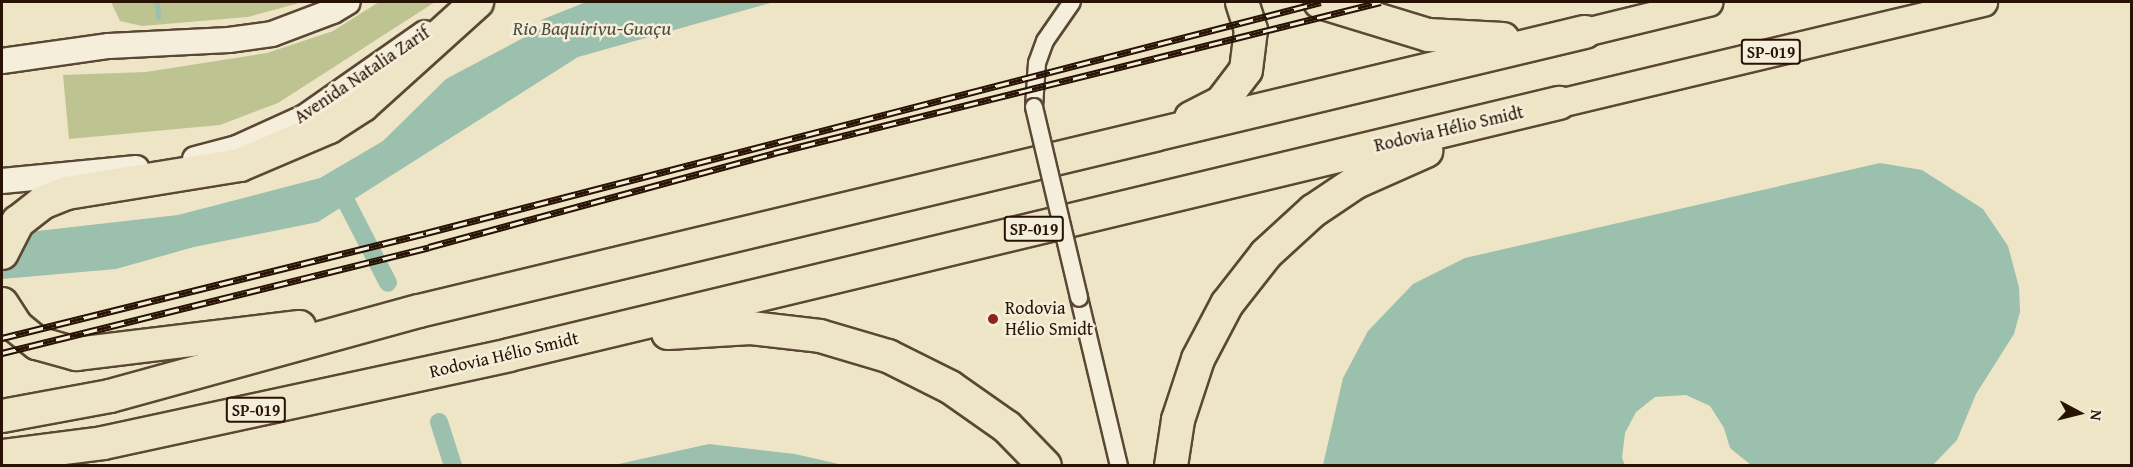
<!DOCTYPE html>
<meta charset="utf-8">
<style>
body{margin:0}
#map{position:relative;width:2133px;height:467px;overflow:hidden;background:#eee5c6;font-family:"Gentium Book Plus",serif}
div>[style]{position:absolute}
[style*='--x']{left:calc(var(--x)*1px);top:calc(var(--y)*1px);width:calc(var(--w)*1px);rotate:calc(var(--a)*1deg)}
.green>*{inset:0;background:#bec392}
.water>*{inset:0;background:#9bc0ae}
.stream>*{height:5px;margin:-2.5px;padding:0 2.5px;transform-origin:2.5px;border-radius:2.5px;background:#9bc0ae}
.canal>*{height:18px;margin:-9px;padding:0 9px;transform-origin:9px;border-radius:9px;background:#9bc0ae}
.roads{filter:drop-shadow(2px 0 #5a4734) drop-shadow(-2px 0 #5a4734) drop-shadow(0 2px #5a4734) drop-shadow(0 -2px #5a4734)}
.minor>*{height:16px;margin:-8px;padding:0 8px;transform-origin:8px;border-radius:8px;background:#f4eeda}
.secondary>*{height:24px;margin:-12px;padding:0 12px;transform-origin:12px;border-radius:12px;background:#f4eeda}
.primary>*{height:27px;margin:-13.5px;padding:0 13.5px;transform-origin:13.5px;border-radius:13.5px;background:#eee5c6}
.motorway>*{height:32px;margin:-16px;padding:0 16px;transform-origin:16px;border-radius:16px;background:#eee5c6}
.rail>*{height:7px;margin-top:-3.5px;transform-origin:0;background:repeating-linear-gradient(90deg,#f4eeda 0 14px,#281203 0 28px);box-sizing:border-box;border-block:2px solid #281203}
.bridges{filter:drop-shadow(2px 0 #5a4734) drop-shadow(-2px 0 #5a4734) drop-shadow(0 2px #5a4734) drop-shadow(0 -2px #5a4734)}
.minor-bridge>*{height:16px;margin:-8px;padding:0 8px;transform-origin:8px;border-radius:8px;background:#f4eeda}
.dots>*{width:16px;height:16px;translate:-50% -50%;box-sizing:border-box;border:3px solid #f4eeda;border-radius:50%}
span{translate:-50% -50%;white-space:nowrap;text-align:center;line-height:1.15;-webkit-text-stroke:5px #f4eeda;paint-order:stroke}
.shield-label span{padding:2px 4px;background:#f4eeda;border:2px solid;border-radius:4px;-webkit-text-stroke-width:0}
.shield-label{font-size:16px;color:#281203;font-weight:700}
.street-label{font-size:18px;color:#281203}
.poi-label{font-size:18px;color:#281203}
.left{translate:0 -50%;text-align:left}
.water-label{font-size:20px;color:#504f3f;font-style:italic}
.frame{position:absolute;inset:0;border:3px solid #281203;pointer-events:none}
.north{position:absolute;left:2049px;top:383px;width:60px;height:60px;-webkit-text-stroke:4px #f4eeda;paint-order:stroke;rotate:97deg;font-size:16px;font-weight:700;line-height:24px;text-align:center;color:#281203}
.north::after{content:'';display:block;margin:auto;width:21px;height:27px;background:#281203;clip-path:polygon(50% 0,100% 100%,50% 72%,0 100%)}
</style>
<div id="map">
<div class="green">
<i style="clip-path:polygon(111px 2px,303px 2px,248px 17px,142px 26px,120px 21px)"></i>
<i style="clip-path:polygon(379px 2px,435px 2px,278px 103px,220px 125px,69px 139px,63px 75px,146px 72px,267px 53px,333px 31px)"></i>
</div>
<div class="water">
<i style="clip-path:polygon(586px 2px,774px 2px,578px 57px,318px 222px,194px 247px,116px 269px,2px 279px,2px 235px,178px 215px,320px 178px,383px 141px,446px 79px,542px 28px,541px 20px)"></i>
<i style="clip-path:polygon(1880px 163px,1922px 170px,1983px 209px,2008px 246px,2019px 287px,2020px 312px,2014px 334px,1976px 394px,1957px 440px,1933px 465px,1751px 465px,1730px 448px,1724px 428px,1710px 406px,1686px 395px,1655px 397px,1636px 412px,1625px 433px,1622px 458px,1625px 465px,1323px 465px,1343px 378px,1368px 331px,1413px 284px,1465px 258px)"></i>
<i style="clip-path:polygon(709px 444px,795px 454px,843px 465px,614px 465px)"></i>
</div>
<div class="stream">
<i style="--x:157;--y:2;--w:15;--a:86"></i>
</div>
<div class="canal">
<i style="--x:337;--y:184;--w:111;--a:62.7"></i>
<i style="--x:439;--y:422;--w:46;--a:72.3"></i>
</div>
<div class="roads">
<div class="minor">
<i style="--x:1034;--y:107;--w:44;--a:-86.1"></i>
<i style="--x:1037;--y:63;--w:23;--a:-70"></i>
<i style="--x:1045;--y:41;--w:47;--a:-55.3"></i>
<i style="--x:1079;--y:298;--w:173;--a:76.6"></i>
</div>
<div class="secondary">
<i style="--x:2;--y:61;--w:108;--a:-8"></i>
<i style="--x:109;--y:46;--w:120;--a:-2.9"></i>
<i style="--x:229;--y:40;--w:43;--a:-7.9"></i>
<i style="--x:272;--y:34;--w:65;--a:-20.7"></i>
<i style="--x:333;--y:11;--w:17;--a:-31"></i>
<i style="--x:195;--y:159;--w:43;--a:-14.7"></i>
<i style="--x:237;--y:148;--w:75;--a:-24.5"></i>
<i style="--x:305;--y:117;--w:146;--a:-35"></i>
<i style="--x:2;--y:181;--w:135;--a:-5.5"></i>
</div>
<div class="primary">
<i style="--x:1585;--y:32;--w:127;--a:-13.7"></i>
<i style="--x:1559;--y:103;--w:436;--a:-13.4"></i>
</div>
<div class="motorway">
<i style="--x:1320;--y:2;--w:113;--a:17"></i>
<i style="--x:1428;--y:35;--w:75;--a:3.1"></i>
<i style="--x:1191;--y:118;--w:34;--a:-27"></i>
<i style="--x:1221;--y:103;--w:41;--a:-52.9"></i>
<i style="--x:1246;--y:70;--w:40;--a:-82.9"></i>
<i style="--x:1251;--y:30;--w:29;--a:-108"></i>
<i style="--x:2;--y:253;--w:35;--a:-63"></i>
<i style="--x:18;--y:222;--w:31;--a:-38"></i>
<i style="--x:42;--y:203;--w:27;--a:-22"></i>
<i style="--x:67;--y:193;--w:175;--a:-9.2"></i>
<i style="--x:240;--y:165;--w:97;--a:-23.1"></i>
<i style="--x:329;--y:127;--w:40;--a:-32.9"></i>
<i style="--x:363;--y:105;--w:154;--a:-42.1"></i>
<i style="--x:2;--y:304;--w:27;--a:57"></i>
<i style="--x:17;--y:327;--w:26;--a:39"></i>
<i style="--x:37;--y:343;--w:41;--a:15.8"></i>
<i style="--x:76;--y:354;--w:225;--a:-6.9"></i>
<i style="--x:668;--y:333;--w:83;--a:-3.4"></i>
<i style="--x:751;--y:328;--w:69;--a:6.6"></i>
<i style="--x:820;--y:336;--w:71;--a:16.4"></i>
<i style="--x:888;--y:356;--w:69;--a:26.6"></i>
<i style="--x:950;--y:387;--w:70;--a:35.1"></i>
<i style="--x:1007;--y:427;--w:54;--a:45.7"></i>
<i style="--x:2;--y:416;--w:110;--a:-10.5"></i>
<i style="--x:110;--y:396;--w:320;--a:-15.4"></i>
<i style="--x:419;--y:311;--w:1199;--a:-13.46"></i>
<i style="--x:2;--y:456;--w:102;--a:-7.3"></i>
<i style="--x:103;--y:443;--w:415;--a:-12.2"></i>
<i style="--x:509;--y:355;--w:1080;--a:-13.5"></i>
<i style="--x:1171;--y:466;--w:47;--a:-81.3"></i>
<i style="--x:1178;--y:420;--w:64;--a:-71.8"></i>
<i style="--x:1198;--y:359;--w:62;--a:-62.2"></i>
<i style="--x:1227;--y:304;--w:63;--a:-52"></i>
<i style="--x:1266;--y:254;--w:64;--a:-42.5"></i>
<i style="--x:1313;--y:211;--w:52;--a:-34"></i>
<i style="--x:1356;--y:182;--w:77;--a:-23.9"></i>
</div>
</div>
<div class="rail">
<i style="--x:2;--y:338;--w:437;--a:-13.9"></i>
<i style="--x:426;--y:233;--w:924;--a:-14.47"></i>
<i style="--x:2;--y:353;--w:440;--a:-13.9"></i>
<i style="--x:429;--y:247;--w:358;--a:-15.2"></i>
<i style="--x:774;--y:153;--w:625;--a:-13.97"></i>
</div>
<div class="bridges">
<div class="minor-bridge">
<i style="--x:1034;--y:107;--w:196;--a:76.7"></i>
</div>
</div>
<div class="dots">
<i style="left:993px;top:319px;background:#8f2418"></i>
</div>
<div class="shield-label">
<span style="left:1771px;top:52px">SP-019</span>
<span style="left:1034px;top:229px">SP-019</span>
<span style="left:256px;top:410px">SP-019</span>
</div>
<div class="street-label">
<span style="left:362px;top:75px;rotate:-34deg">Avenida Natalia Zarif</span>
<span style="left:1449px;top:129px;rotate:-13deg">Rodovia Hélio Smidt</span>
<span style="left:504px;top:355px;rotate:-13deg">Rodovia Hélio Smidt</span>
</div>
<div class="poi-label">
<span class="left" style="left:1005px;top:319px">Rodovia<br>Hélio Smidt</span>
</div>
<div class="water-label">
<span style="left:592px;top:27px">Rio Baquirivu-Guaçu</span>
</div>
<div class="frame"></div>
<div class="north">N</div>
</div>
